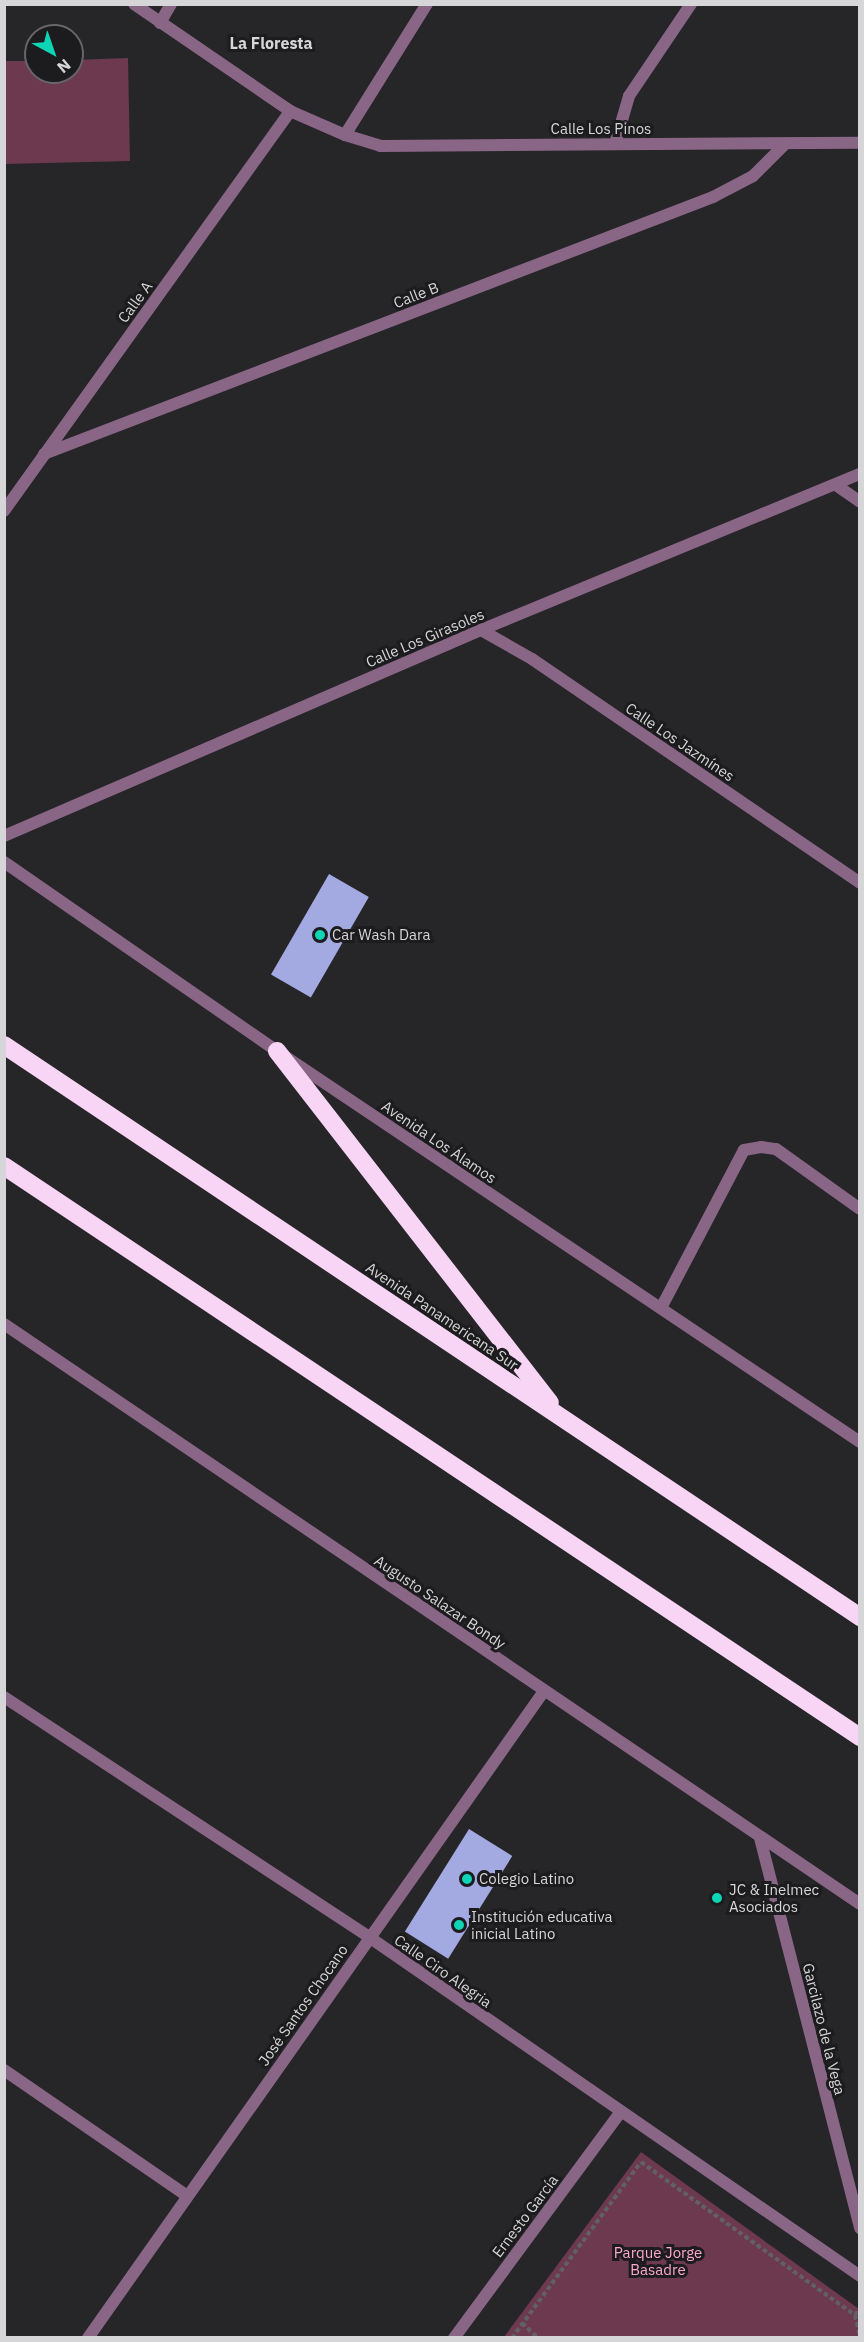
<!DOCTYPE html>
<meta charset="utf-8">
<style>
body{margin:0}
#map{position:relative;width:864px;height:2342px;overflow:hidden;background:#262527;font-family:"IBM Plex Sans",sans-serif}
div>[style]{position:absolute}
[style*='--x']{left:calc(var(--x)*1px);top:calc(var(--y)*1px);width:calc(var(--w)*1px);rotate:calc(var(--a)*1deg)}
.green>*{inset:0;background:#6c394e}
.building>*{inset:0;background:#a3aae2;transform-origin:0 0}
.path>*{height:4px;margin-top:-2px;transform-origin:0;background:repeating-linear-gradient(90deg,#616062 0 4.5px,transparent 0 7.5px)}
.minor>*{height:12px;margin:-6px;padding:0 6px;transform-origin:6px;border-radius:6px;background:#896686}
.tertiary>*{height:12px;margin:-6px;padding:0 6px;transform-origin:6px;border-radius:6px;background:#896686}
.motorway>*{height:18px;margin:-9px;padding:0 9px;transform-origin:9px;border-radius:9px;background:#f8d5f5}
.dots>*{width:16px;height:16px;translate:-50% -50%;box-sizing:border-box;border:3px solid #1c1b1e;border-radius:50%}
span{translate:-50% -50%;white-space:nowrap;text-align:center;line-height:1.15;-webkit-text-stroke:6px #1c1b1e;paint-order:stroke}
.street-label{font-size:15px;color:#d6d5d7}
.poi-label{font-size:15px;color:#d6d5d7}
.left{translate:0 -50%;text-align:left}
.park-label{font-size:15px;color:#ffa7c9}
.neighbourhood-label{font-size:16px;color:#d6d5d7;font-weight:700}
.frame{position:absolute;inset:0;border:6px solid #d6d5d7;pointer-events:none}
.north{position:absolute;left:24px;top:24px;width:60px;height:60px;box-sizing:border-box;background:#1c1b1e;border:2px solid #666568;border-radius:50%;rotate:140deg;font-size:16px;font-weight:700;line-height:24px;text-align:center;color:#d6d5d7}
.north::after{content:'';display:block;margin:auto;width:21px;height:27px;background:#0dd5b5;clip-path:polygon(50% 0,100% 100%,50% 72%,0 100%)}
</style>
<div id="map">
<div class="green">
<i style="clip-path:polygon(128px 58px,130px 161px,5px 164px,5px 61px,36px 61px,36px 72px,72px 72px,72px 60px)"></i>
<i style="clip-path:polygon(641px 2152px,859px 2309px,859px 2337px,504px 2337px)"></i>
</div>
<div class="building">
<i style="left:329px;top:874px;width:46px;height:116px;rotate:30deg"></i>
<i style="left:469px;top:1829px;width:51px;height:121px;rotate:32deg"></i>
</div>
<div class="path">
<i style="--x:855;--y:2315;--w:9;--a:-54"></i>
<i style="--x:522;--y:2323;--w:22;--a:43"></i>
<i style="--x:512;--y:2338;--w:218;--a:-53.8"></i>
<i style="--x:641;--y:2162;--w:263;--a:35.6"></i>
<i style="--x:855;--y:2315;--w:23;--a:77"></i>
</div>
<div class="minor">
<i style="--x:134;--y:4;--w:189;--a:34.4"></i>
<i style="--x:290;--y:111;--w:60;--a:23.6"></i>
<i style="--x:345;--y:135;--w:37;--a:17"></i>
<i style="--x:380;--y:146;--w:480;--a:-0.4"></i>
<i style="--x:160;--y:23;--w:22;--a:-60"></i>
<i style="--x:345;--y:135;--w:155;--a:-58"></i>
<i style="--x:615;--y:144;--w:50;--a:-73.7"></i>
<i style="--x:629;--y:96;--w:111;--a:-56"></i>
<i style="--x:44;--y:454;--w:717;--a:-21.01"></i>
<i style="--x:713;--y:197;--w:45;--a:-27.7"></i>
<i style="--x:753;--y:176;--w:45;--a:-45"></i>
<i style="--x:836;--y:485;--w:29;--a:35"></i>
<i style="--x:4;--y:511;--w:492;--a:-54.4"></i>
<i style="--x:481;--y:630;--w:59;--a:29.6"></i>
<i style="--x:532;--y:659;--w:397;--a:34.3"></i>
<i style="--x:661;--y:1308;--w:178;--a:-62.3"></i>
<i style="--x:744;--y:1150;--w:17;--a:-10"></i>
<i style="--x:761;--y:1147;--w:15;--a:8"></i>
<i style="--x:776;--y:1149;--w:103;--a:35.5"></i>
<i style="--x:4;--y:1324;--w:1034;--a:34.12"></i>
<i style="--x:4;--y:1697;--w:437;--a:33.3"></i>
<i style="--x:369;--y:1937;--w:597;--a:34.62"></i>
<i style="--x:760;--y:1838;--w:403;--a:75.6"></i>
<i style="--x:4;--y:2070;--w:222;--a:34.5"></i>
<i style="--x:88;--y:2338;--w:792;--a:-54.82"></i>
<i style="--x:454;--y:2338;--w:280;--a:-53.6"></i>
</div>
<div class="tertiary">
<i style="--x:4;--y:836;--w:520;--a:-23.36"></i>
<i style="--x:481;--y:630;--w:410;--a:-22.4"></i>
<i style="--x:4;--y:862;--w:332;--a:34.7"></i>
<i style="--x:277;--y:1051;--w:702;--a:33.85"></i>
</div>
<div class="motorway">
<i style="--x:4;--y:1045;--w:1030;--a:33.75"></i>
<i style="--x:277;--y:1051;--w:445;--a:52.2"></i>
<i style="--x:4;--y:1166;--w:1029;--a:33.71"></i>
</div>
<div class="dots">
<i style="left:320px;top:935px;background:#0dd5b5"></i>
<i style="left:467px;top:1879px;background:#0dd5b5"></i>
<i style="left:717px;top:1898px;background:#0dd5b5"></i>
<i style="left:459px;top:1925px;background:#0dd5b5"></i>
</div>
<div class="street-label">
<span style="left:601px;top:129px">Calle Los Pinos</span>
<span style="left:416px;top:295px;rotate:-21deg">Calle B</span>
<span style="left:135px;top:302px;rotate:-54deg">Calle A</span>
<span style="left:425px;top:638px;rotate:-23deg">Calle Los Girasoles</span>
<span style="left:680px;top:742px;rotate:34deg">Calle Los Jazmínes</span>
<span style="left:439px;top:1142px;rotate:34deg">Avenida Los Álamos</span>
<span style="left:442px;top:1316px;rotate:34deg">Avenida Panamericana Sur</span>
<span style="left:440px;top:1602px;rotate:34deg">Augusto Salazar Bondy</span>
<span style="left:443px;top:1971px;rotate:35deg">Calle Ciro Alegria</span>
<span style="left:303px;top:2005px;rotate:-55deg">José Santos Chocano</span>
<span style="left:824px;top:2029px;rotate:76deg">Garcilazo de la Vega</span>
<span style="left:525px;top:2216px;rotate:-53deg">Ernesto García</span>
</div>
<div class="poi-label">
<span class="left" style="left:332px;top:935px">Car Wash Dara</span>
<span class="left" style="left:479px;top:1879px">Colegio Latino</span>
<span class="left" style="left:729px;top:1898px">JC &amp; Inelmec<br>Asociados</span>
<span class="left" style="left:471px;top:1925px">Institución educativa<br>inicial Latino</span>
</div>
<div class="park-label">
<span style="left:658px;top:2261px">Parque Jorge<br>Basadre</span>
</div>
<div class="neighbourhood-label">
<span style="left:271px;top:43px">La Floresta</span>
</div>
<div class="frame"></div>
<div class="north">N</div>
</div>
